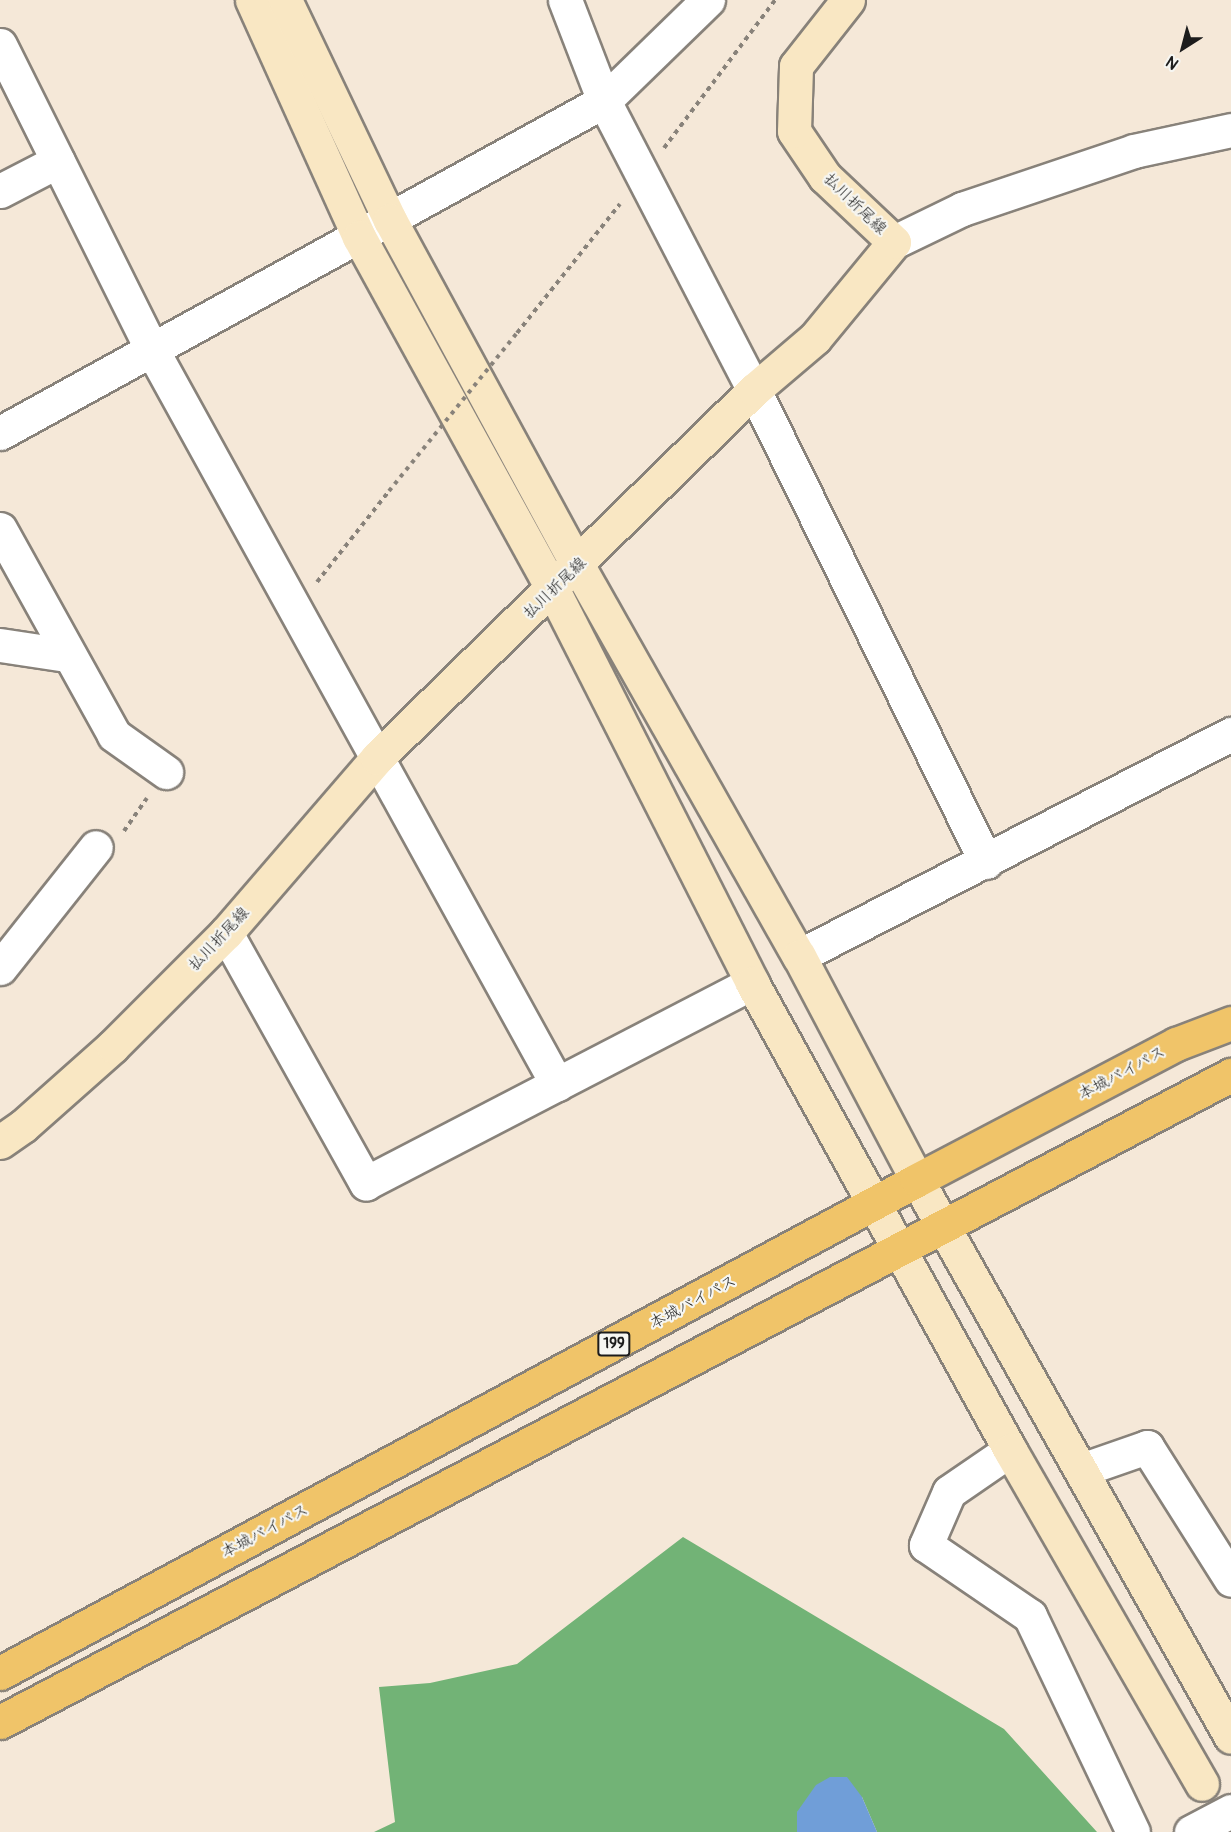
<!DOCTYPE html>
<meta charset="utf-8">
<style>
body{margin:0}
#map{position:relative;width:1231px;height:1832px;overflow:hidden;background:#f5e8d8;font-family:Pangolin,"Klee One",sans-serif}
div>[style]{position:absolute}
[style*='--x']{left:calc(var(--x)*1px);top:calc(var(--y)*1px);width:calc(var(--w)*1px);rotate:calc(var(--a)*1deg)}
.forest>*{inset:0;background:#72b376}
.water>*{inset:0;background:#709ed8}
.path>*{height:4px;margin-top:-2px;transform-origin:0;background:repeating-linear-gradient(90deg,#88827a 0 4.5px,transparent 0 9px)}
.roads{filter:drop-shadow(2px 0 #88827a) drop-shadow(-2px 0 #88827a) drop-shadow(0 2px #88827a) drop-shadow(0 -2px #88827a)}
.street>*{height:33px;margin:-16.5px;padding:0 16.5px;transform-origin:16.5px;border-radius:16.5px;background:#fff}
.secondary>*{height:33px;margin:-16.5px;padding:0 16.5px;transform-origin:16.5px;border-radius:16.5px;background:#f9e7c3}
.highway>*{height:33px;margin:-16.5px;padding:0 16.5px;transform-origin:16.5px;border-radius:16.5px;background:#f0c469}
.path-bridge>*{height:4px;margin-top:-2px;transform-origin:0;background:repeating-linear-gradient(90deg,#88827a 0 4.5px,transparent 0 9px)}
span{translate:-50% -50%;white-space:nowrap;text-align:center;line-height:1.15;-webkit-text-stroke:4.5px #f6f6f2;paint-order:stroke}
.shield-label span{padding:2px 4px;background:#f6f6f2;border:2px solid;border-radius:4px;-webkit-text-stroke-width:0}
.shield-label{font-size:15px;color:#1c1c1c;font-weight:700}
.street-label{font-size:16px;color:#1c1c1c}
.north{position:absolute;left:1153px;top:18px;width:60px;height:60px;-webkit-text-stroke:4px #f6f6f2;paint-order:stroke;rotate:216deg;font-size:16px;font-weight:700;line-height:24px;text-align:center;color:#1c1c1c}
.north::after{content:'';display:block;margin:auto;width:21px;height:27px;background:#1c1c1c;clip-path:polygon(50% 0,100% 100%,50% 72%,0 100%)}
</style>
<div id="map">
<div class="forest">
<i style="clip-path:polygon(683px 1537px,1004px 1729px,1097px 1832px,877px 1832px,862px 1797px,797px 1812px,797px 1832px,374px 1832px,395px 1822px,379px 1687px,430px 1683px,517px 1664px)"></i>
</div>
<div class="water">
<i style="clip-path:polygon(830px 1777px,847px 1777px,862px 1797px,877px 1832px,797px 1832px,797px 1812px,816px 1785px)"></i>
</div>
<div class="path">
<i style="--x:664;--y:148;--w:185;--a:-53.1"></i>
<i style="--x:517;--y:333;--w:165;--a:-51.4"></i>
<i style="--x:317;--y:582;--w:116;--a:-51.6"></i>
<i style="--x:124;--y:831;--w:40;--a:-55.1"></i>
</div>
<div class="roads">
<div class="street">
<i style="--x:565;--y:0;--w:108;--a:68.9"></i>
<i style="--x:604;--y:101;--w:326;--a:62.6"></i>
<i style="--x:754;--y:390;--w:526;--a:63.82"></i>
<i style="--x:0;--y:45;--w:339;--a:63.5"></i>
<i style="--x:151;--y:348;--w:841;--a:61.12"></i>
<i style="--x:0;--y:191;--w:65;--a:-27.3"></i>
<i style="--x:894;--y:242;--w:76;--a:-25.9"></i>
<i style="--x:962;--y:209;--w:182;--a:-18.6"></i>
<i style="--x:1134;--y:151;--w:99;--a:-12.2"></i>
<i style="--x:0;--y:433;--w:689;--a:-28.8"></i>
<i style="--x:604;--y:101;--w:145;--a:-44.2"></i>
<i style="--x:0;--y:529;--w:235;--a:61"></i>
<i style="--x:114;--y:735;--w:64;--a:35.4"></i>
<i style="--x:0;--y:645;--w:67;--a:8.6"></i>
<i style="--x:226;--y:933;--w:287;--a:60.8"></i>
<i style="--x:366;--y:1183;--w:435;--a:-27.4"></i>
<i style="--x:799;--y:956;--w:486;--a:-27.2"></i>
<i style="--x:0;--y:968;--w:154;--a:-51.6"></i>
<i style="--x:1010;--y:1450;--w:74;--a:145.5"></i>
<i style="--x:949;--y:1492;--w:58;--a:113.5"></i>
<i style="--x:926;--y:1545;--w:126;--a:34.3"></i>
<i style="--x:1030;--y:1616;--w:239;--a:64.5"></i>
<i style="--x:1081;--y:1470;--w:70;--a:-19.2"></i>
<i style="--x:1147;--y:1447;--w:157;--a:57.7"></i>
<i style="--x:1191;--y:1832;--w:45;--a:-27.7"></i>
</div>
<div class="secondary">
<i style="--x:252;--y:0;--w:260;--a:65.7"></i>
<i style="--x:359;--y:237;--w:403;--a:61.2"></i>
<i style="--x:553;--y:590;--w:441;--a:63.1"></i>
<i style="--x:752;--y:983;--w:534;--a:61.08"></i>
<i style="--x:1010;--y:1450;--w:385;--a:60.1"></i>
<i style="--x:285;--y:0;--w:244;--a:64.5"></i>
<i style="--x:390;--y:220;--w:394;--a:61.5"></i>
<i style="--x:578;--y:566;--w:448;--a:60.5"></i>
<i style="--x:799;--y:956;--w:253;--a:62.2"></i>
<i style="--x:917;--y:1180;--w:639;--a:60.59"></i>
<i style="--x:0;--y:1142;--w:28;--a:-35"></i>
<i style="--x:23;--y:1126;--w:120;--a:-41.6"></i>
<i style="--x:113;--y:1046;--w:160;--a:-45"></i>
<i style="--x:226;--y:933;--w:231;--a:-49.2"></i>
<i style="--x:377;--y:758;--w:527;--a:-44.31"></i>
<i style="--x:754;--y:390;--w:80;--a:-40.4"></i>
<i style="--x:815;--y:338;--w:124;--a:-50.5"></i>
<i style="--x:894;--y:242;--w:95;--a:-136.7"></i>
<i style="--x:825;--y:177;--w:55;--a:-124"></i>
<i style="--x:794;--y:131;--w:65;--a:-88.2"></i>
<i style="--x:796;--y:66;--w:84;--a:-51.8"></i>
</div>
<div class="highway">
<i style="--x:0;--y:1673;--w:1041;--a:-28.26"></i>
<i style="--x:917;--y:1180;--w:293;--a:-27.7"></i>
<i style="--x:1176;--y:1044;--w:59;--a:-20.9"></i>
<i style="--x:0;--y:1722;--w:1391;--a:-27.73"></i>
</div>
</div>
<div class="path-bridge">
<i style="--x:389;--y:491;--w:203;--a:-51"></i>
</div>
<div class="shield-label">
<span style="left:614px;top:1344px">199</span>
</div>
<div class="street-label">
<span style="left:855px;top:204px;rotate:44deg">払川折尾線</span>
<span style="left:555px;top:588px;rotate:-44deg">払川折尾線</span>
<span style="left:219px;top:939px;rotate:-47deg">払川折尾線</span>
<span style="left:1122px;top:1073px;rotate:-28deg">本城バイパス</span>
<span style="left:693px;top:1302px;rotate:-28deg">本城バイパス</span>
<span style="left:265px;top:1531px;rotate:-28deg">本城バイパス</span>
</div>
<div class="north">N</div>
</div>
